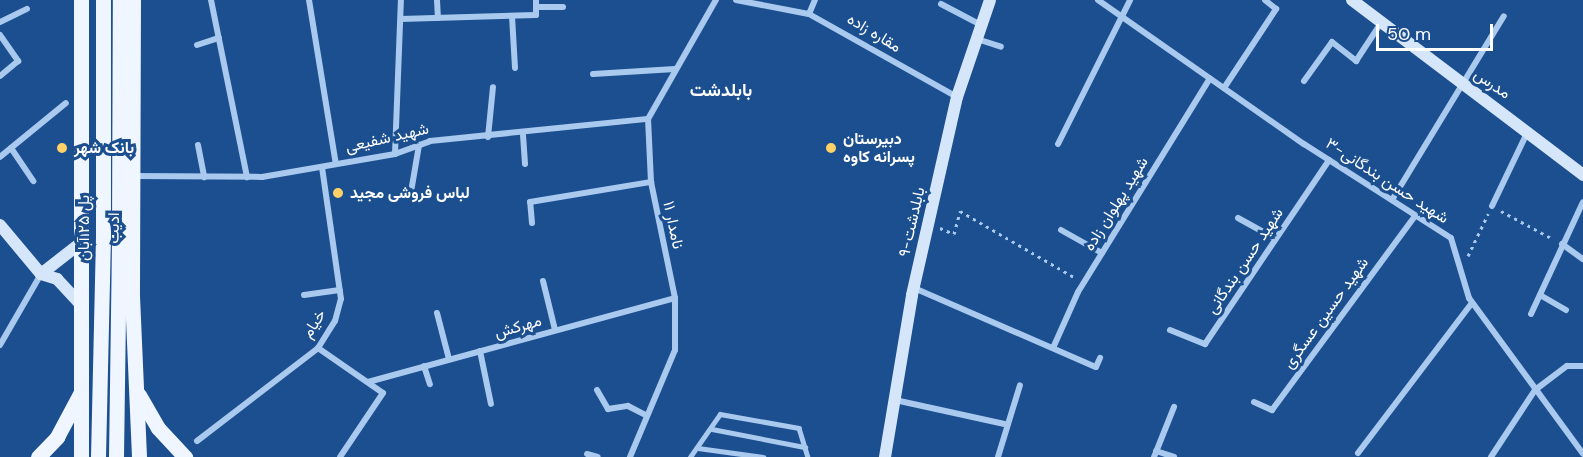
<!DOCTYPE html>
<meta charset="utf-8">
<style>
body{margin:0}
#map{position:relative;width:1583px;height:457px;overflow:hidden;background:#1b4f8f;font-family:"DM Sans",Vazirmatn,sans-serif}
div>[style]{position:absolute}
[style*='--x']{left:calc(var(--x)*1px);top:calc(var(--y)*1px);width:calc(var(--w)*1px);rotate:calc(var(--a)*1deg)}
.path>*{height:3px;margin-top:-1.5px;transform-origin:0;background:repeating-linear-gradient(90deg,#a9c9ee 0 3px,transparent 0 7.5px)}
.lane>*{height:4.5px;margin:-2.25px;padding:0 2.25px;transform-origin:2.25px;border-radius:2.25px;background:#a9c9ee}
.street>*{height:6px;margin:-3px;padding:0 3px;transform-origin:3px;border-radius:3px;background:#a9c9ee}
.secondary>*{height:12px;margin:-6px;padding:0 6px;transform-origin:6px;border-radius:6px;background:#d6e6fa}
.primary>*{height:15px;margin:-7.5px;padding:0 7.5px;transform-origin:7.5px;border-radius:7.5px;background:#f0f6ff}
.primary-bridge>*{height:15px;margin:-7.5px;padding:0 7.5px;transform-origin:7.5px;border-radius:7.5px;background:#f0f6ff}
.dots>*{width:16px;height:16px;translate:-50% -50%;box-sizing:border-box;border:3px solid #1b4f8f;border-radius:50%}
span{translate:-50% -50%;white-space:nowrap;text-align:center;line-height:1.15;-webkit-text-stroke:6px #1b4f8f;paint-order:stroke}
.street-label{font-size:16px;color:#fff}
.poi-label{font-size:16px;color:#fff;font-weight:700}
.left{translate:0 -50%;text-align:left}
.neighbourhood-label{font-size:18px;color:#fff;font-weight:700}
.scale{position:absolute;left:1376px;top:24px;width:117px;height:27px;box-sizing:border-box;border:3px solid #fff;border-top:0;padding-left:8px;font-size:18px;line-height:21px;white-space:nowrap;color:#fff;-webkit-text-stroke:4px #1b4f8f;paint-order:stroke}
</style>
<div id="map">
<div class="path">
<i style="--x:1501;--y:211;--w:59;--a:28.3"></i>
<i style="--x:940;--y:228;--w:15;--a:23"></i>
<i style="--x:954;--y:234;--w:24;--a:-75"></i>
<i style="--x:960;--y:211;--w:132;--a:30.1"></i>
<i style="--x:1468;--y:256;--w:47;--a:-64.5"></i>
</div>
<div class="lane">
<i style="--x:712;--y:429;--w:95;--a:11"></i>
<i style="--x:698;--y:448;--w:66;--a:7.9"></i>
<i style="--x:690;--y:457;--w:52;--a:-55.1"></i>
<i style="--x:720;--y:414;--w:80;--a:10"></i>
<i style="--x:799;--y:428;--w:30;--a:73"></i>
</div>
<div class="street">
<i style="--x:211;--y:0;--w:181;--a:78.5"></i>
<i style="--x:309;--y:0;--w:166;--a:80.7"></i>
<i style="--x:437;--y:0;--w:18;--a:87"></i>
<i style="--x:736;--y:0;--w:74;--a:10.9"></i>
<i style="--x:809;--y:14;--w:170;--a:29.3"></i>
<i style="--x:1098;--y:0;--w:251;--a:35"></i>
<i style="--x:1304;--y:144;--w:174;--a:32.6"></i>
<i style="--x:1451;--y:238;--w:63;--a:73.3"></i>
<i style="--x:1469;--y:298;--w:193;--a:53.8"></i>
<i style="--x:941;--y:4;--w:45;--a:27.7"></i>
<i style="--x:537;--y:7;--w:26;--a:0"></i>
<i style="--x:809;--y:14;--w:15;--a:-67"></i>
<i style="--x:512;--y:16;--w:52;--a:86.7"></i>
<i style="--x:401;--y:19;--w:135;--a:-1.7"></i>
<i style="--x:536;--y:15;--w:15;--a:-90"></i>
<i style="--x:0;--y:22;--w:30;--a:-26"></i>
<i style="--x:0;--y:35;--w:32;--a:55"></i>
<i style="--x:18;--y:61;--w:23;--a:140"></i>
<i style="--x:977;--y:39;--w:25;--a:18"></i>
<i style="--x:197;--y:45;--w:23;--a:-18"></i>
<i style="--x:593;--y:74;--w:82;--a:-3.5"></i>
<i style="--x:1304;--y:81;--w:48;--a:-54.3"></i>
<i style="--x:1332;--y:42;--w:31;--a:38"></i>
<i style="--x:1356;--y:61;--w:45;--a:-56.7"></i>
<i style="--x:1224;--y:88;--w:95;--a:-56.6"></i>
<i style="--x:1276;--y:9;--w:14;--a:-141"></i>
<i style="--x:523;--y:135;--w:29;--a:86"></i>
<i style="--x:488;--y:137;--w:50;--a:-84.3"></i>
<i style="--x:1058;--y:144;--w:161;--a:-63.4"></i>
<i style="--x:198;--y:145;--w:33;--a:79"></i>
<i style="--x:11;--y:148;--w:40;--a:56"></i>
<i style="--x:395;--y:154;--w:154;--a:-87.8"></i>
<i style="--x:0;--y:157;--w:85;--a:-39.3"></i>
<i style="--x:134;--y:176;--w:128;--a:0.4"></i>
<i style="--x:262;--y:177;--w:135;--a:-9.8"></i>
<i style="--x:395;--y:154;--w:37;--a:-20"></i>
<i style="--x:430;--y:141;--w:219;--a:-5.8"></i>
<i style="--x:411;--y:192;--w:48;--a:-80.3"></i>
<i style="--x:1392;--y:200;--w:215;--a:-58.7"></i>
<i style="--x:1492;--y:206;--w:81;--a:-64.4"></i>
<i style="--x:1238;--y:218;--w:43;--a:28.9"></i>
<i style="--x:532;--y:223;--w:21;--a:-95"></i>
<i style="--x:530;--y:202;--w:123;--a:-9.4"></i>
<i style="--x:1061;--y:230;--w:47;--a:29.3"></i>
<i style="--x:1562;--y:244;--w:26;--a:36"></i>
<i style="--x:543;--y:281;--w:50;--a:76.2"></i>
<i style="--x:914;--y:288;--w:198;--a:23.5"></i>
<i style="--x:1096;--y:367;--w:10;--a:-66"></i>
<i style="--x:304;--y:295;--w:36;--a:-8"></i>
<i style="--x:1540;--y:295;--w:30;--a:30"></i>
<i style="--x:437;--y:313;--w:48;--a:75.4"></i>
<i style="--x:1531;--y:314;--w:123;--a:-65.1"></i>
<i style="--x:1170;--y:330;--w:38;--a:22"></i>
<i style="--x:1205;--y:344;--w:222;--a:-56"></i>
<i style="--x:0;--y:345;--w:82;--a:-60"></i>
<i style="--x:318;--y:348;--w:79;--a:34.7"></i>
<i style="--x:383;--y:393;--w:77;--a:123.9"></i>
<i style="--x:1053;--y:348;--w:61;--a:-65.9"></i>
<i style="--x:1078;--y:292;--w:251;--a:-58.3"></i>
<i style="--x:480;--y:351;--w:54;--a:78.3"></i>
<i style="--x:424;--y:366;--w:19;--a:72"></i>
<i style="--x:368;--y:382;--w:318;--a:-15.3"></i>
<i style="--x:597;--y:390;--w:22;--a:60"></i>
<i style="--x:608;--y:409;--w:20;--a:-9"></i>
<i style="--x:628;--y:406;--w:20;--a:27"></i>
<i style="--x:895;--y:400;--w:112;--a:12.4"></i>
<i style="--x:1254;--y:402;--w:20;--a:24"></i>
<i style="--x:1272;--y:410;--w:241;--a:-53.6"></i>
<i style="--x:197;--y:441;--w:153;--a:-37.5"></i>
<i style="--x:318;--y:348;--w:32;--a:-58"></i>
<i style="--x:335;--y:321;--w:23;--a:-75"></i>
<i style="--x:341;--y:299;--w:133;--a:-98.2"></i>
<i style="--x:1156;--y:451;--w:19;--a:18"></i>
<i style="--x:1358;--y:453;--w:188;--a:-52.8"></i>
<i style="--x:587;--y:454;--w:11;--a:15"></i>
<i style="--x:630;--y:457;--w:116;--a:-67.2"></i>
<i style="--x:675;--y:350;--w:52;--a:-90"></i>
<i style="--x:675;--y:298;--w:118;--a:-101.7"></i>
<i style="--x:651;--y:182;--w:63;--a:-92.7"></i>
<i style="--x:648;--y:119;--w:137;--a:-60.3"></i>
<i style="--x:998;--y:457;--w:75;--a:-73"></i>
<i style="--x:1154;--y:457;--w:54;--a:-68.2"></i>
<i style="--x:1491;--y:457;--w:80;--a:-56.7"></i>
<i style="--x:1535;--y:390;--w:40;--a:-37"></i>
<i style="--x:1567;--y:366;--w:16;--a:0"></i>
</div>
<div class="secondary">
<i style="--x:1352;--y:0;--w:290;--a:37.1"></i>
<i style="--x:0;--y:225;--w:64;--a:50.1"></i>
<i style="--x:41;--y:274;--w:17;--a:17"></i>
<i style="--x:57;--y:279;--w:35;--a:47"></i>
<i style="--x:41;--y:274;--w:52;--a:-38"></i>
<i style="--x:885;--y:457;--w:164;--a:-80.5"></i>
<i style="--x:912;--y:295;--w:203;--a:-77.2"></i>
<i style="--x:957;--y:97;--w:102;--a:-71.2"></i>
</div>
<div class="primary">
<i style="--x:103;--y:0;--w:234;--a:90"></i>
<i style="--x:133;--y:0;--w:296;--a:90.2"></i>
<i style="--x:132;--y:296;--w:161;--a:87.5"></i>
<i style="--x:119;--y:235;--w:235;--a:-89.8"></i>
<i style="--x:139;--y:395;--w:38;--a:60"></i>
<i style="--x:158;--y:428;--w:40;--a:47"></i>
<i style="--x:38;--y:457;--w:28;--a:-46"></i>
<i style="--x:57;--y:437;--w:49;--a:-61.9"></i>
<i style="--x:81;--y:457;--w:457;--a:-90"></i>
</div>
<div class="primary-bridge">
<i style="--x:98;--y:457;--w:223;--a:-88.7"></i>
<i style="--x:116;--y:457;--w:222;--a:-89.2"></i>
</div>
<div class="dots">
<i style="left:62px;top:148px;background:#ffd166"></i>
<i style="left:831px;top:148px;background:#ffd166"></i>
<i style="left:338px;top:193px;background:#ffd166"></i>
</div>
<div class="street-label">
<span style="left:874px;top:33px;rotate:31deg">مقاره زاده</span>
<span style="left:1492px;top:84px;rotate:34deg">مدرس</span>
<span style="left:387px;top:138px;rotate:-13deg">شهید شفیعی</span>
<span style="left:1387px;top:181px;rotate:33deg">۳-شهید حسن بندگانی</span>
<span style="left:1116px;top:204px;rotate:-58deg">شهید پهلوان زاده</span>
<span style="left:912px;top:222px;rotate:-77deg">۹-بابلدشت</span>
<span style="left:673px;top:225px;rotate:78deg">۱۱ نامدار</span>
<span style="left:84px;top:228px;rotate:-90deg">پل ۲۵ آبان</span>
<span style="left:114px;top:228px;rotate:-89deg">ادیب</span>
<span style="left:1245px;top:261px;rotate:-56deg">شهید حسن بندگانی</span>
<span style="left:1326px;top:313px;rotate:-54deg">شهید حسین عسگری</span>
<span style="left:314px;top:324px;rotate:-58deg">خیام</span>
<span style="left:518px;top:327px;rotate:-16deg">مهرکش</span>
</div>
<div class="poi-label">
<span class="left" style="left:843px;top:148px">دبیرستان<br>پسرانه کاوه</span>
<span class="left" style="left:74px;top:148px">بانک شهر</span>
<span class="left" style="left:350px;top:193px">لباس فروشی مجید</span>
</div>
<div class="neighbourhood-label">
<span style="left:721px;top:90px">بابلدشت</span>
</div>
<div class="scale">50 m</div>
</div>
